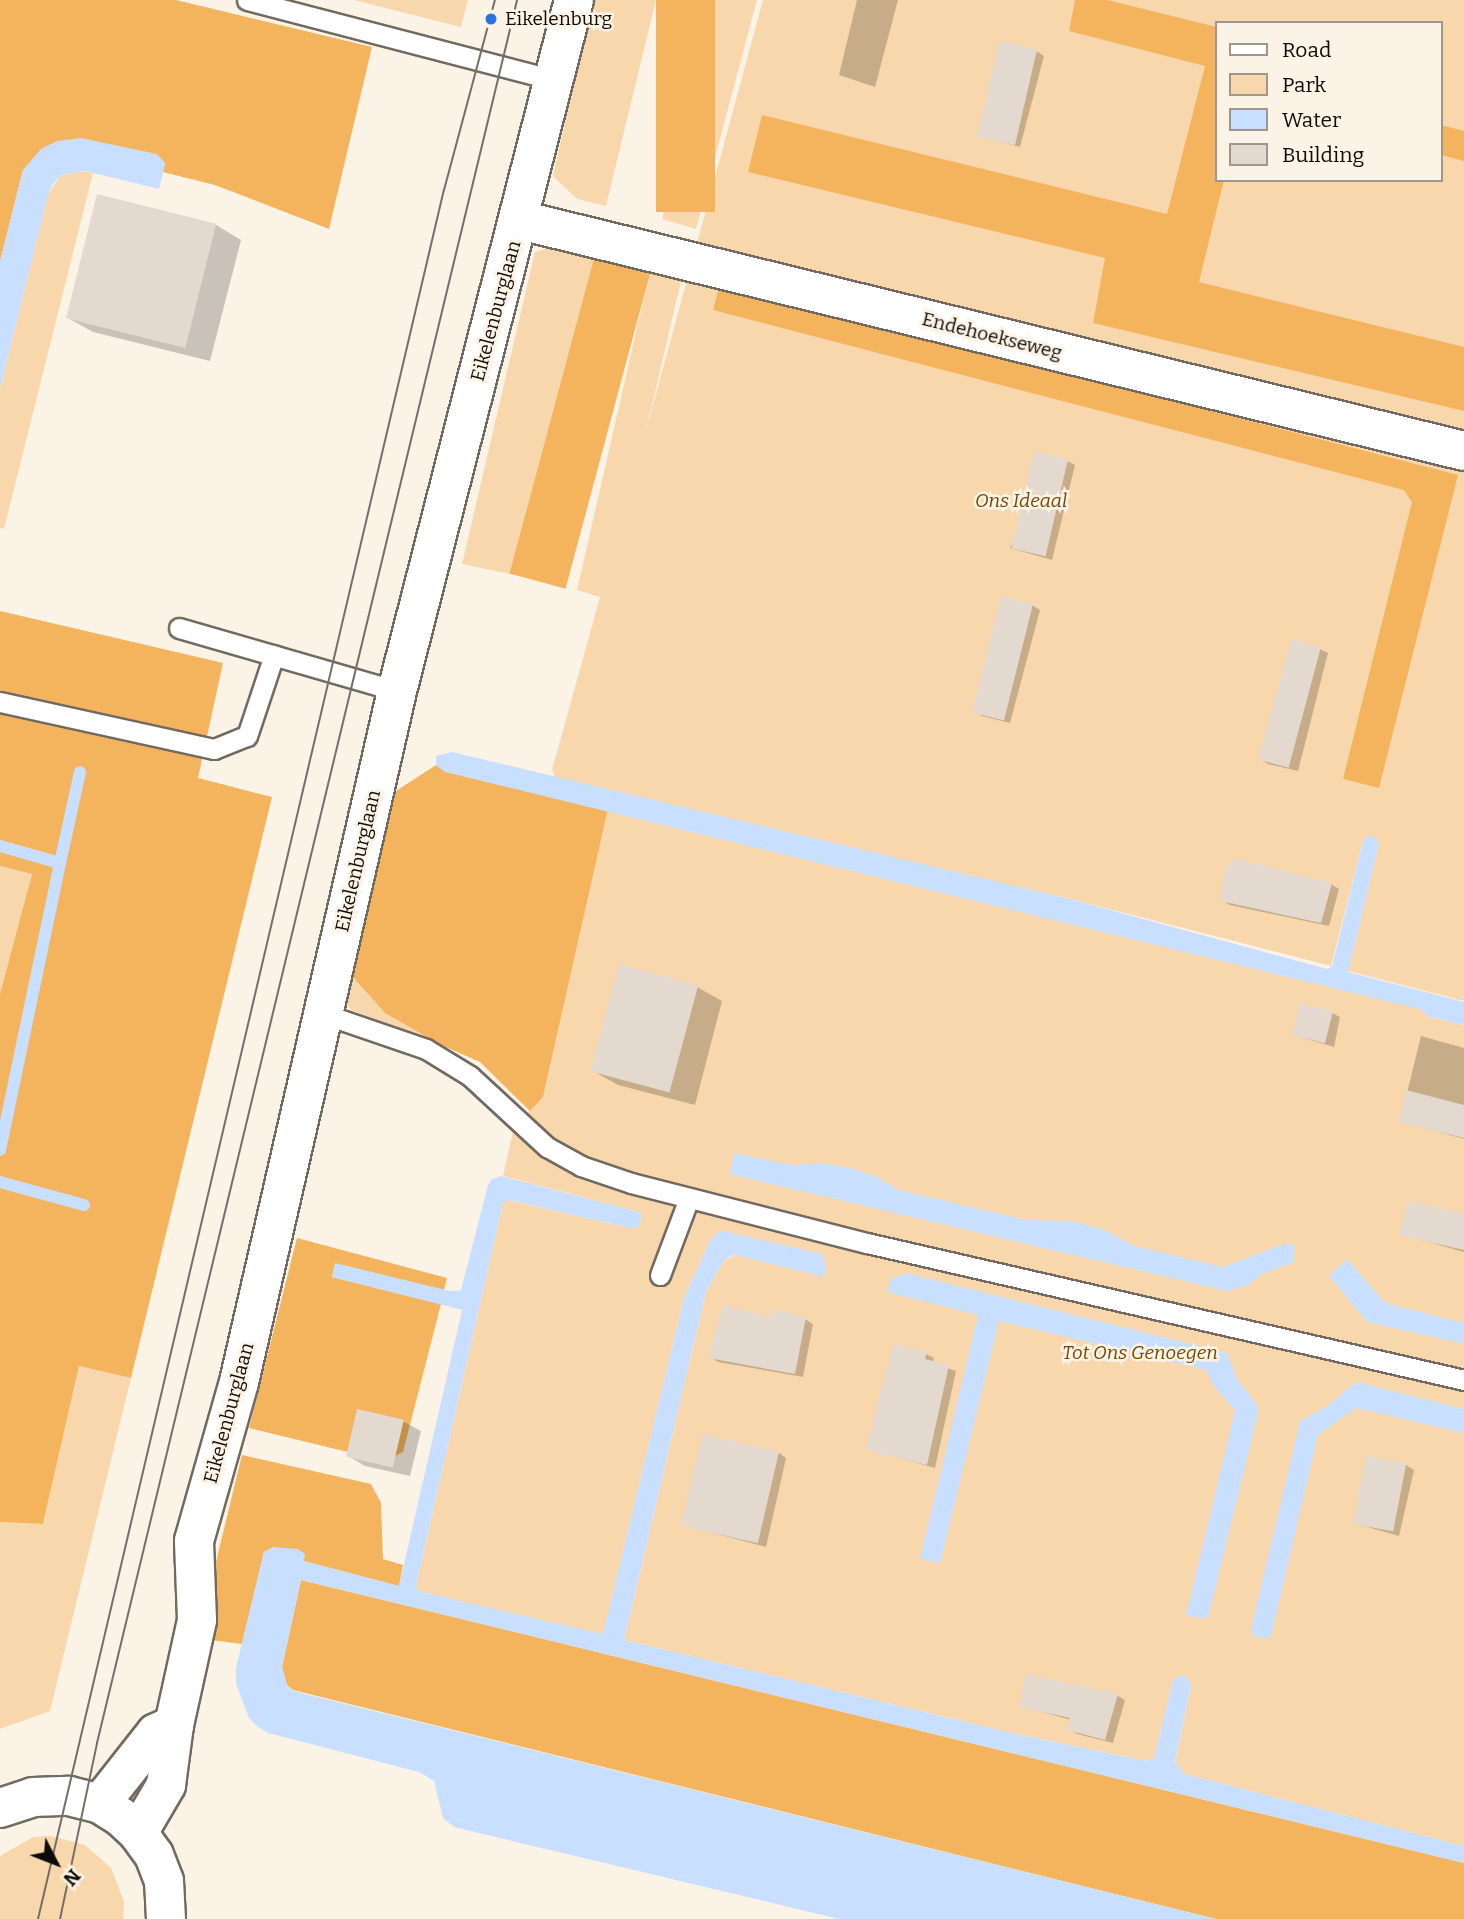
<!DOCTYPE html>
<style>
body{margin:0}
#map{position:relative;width:1464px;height:1919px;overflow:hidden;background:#fcf3e7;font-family:Bitter,serif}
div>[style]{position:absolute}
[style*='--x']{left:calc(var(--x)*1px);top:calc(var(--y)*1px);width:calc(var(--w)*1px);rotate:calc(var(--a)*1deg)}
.green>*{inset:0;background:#f9d7ad}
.forest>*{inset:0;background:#f4b45e;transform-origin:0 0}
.water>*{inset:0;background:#c9dfff}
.shadow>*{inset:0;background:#0003}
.stream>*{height:12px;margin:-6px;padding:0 6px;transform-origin:6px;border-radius:6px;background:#c9dfff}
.building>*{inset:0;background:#e3d9ce;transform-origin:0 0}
.roads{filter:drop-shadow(2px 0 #726a60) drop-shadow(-2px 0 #726a60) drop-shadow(0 2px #726a60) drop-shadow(0 -2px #726a60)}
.service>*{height:19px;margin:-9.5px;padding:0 9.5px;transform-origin:9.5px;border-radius:9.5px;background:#fff}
.minor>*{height:38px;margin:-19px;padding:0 19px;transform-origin:19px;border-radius:19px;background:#fff}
.tram>*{height:2px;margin:-1px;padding:0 1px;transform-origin:1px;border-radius:1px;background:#756f68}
.dots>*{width:19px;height:19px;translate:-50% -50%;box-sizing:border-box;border:4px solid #fcf3e7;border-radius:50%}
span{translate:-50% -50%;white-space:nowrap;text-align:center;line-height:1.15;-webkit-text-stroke:5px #fcf3e7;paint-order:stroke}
.poi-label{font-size:19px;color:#0f0c08}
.left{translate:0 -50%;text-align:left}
.street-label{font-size:19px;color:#0f0c08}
.park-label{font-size:19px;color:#724901;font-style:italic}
.legend{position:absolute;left:1215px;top:21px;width:228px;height:161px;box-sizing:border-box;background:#fcf3e7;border:2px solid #9d978e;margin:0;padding:9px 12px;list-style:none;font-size:21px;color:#0f0c08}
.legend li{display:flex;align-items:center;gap:14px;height:35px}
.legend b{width:35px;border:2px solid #9d978e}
.north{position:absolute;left:21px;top:1828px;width:70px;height:70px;-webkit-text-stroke:5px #fcf3e7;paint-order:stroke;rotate:132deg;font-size:19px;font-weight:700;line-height:28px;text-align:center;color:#0f0c08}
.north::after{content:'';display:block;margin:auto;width:24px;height:32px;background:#0f0c08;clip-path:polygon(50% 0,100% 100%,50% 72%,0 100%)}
</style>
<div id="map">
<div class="green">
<i style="clip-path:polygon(354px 0,468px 0,461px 27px)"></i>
<i style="clip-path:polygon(593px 0,656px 0,606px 206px,577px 199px,553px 176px)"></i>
<i style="clip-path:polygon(715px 0,757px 0,696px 229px,662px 219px)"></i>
<i style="clip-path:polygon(evenodd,763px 0,1464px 0,1464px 1001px,1348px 971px,1379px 844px,1363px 841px,1331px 966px,1070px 899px,557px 779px,554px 775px,552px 770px,600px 597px,577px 590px,651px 266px,683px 273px,646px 431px,763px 0,1217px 23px,1441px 23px,1441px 180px,1217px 180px,1217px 23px)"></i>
<i style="clip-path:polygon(85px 171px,93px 173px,4px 529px,0 528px,0 389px,48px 194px,61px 175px)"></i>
<i style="clip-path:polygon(565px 243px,596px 251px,519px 576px,462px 564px,535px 252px)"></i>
<i style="clip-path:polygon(608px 809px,1424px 1010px,1426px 1016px,1464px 1025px,1464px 1846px,1185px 1774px,1175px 1763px,1191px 1685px,1187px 1677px,1181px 1676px,1173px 1681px,1154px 1759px,1147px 1761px,1016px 1734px,624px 1640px,706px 1292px,723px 1261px,736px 1255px,710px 1241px,684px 1298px,603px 1635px,418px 1591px,416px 1586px,503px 1203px,508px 1200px,634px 1229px,640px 1223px,642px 1214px,639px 1212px,503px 1176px,514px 1127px,543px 1097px)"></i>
<i style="clip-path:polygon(0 866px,32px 874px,0 994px)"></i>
<i style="clip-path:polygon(352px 976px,385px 1013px,437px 1043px,351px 1010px,346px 1003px)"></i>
<i style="clip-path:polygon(79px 1366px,131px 1378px,50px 1711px,0 1729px,0 1522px,43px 1524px)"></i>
<i style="clip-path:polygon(51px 1836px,85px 1845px,111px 1868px,124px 1901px,123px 1919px,0 1919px,0 1856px,33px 1837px)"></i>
</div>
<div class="forest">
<i style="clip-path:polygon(0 0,176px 0,372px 47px,329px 229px,215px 185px,163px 172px,165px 163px,23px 170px,0 262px)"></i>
<i style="left:656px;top:0;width:59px;height:212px"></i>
<i style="clip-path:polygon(1075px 0,1107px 0,1217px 27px,1217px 180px,1224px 180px,1199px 282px,1464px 347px,1464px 411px,1093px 323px,1105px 258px,748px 172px,762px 115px,1167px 214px,1205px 66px,1069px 31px)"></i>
<i style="clip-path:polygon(1441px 125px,1464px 131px,1464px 161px,1441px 155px)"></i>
<i style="left:596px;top:251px;width:58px;height:334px;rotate:15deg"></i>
<i style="clip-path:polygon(720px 284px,1458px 475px,1379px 788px,1343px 779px,1412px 502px,1404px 490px,713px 310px)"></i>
<i style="clip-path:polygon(0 611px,223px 663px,198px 778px,272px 797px,131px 1378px,79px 1366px,43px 1524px,0 1522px,0 994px,32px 874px,0 866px)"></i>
<i style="clip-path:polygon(436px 765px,472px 778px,608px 809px,543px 1097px,530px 1111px,480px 1062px,437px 1043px,385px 1013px,352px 976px,396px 791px)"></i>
<i style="clip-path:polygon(297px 1238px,447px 1278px,444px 1290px,335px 1264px,332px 1277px,441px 1304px,403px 1452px,385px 1461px,249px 1428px)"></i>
<i style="clip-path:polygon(242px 1455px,371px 1484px,381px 1503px,383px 1559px,403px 1565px,399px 1586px,303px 1561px,273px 1547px,264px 1552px,242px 1644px,211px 1640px,215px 1566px)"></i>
<i style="clip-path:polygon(301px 1580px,1464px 1863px,1464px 1919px,1216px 1919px,293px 1690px,287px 1685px,282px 1667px)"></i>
</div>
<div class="water">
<i style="clip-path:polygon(81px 138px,157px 154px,165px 163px,159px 189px,85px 171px,61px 175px,53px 184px,48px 195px,0 389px,0 262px,23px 170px,41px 149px,57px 141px)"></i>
<i style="clip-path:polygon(452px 752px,1070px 899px,1327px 969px,1332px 966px,1363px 841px,1368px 835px,1377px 839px,1379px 844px,1348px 972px,1464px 1002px,1464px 1025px,1426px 1016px,1423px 1010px,445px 772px,436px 765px,436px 756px)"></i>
<i style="clip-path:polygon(734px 1153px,792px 1165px,821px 1163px,847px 1167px,875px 1176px,899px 1190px,1027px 1220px,1073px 1221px,1105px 1230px,1134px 1246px,1223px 1267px,1283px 1244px,1294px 1245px,1294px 1262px,1262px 1274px,1247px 1286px,1227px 1291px,733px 1175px,730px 1173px)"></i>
<i style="clip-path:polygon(501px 1176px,639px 1212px,642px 1214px,640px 1224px,634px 1229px,509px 1200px,503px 1203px,416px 1586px,418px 1591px,603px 1634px,684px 1298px,710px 1241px,716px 1233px,724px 1231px,822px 1254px,826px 1268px,824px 1277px,736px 1255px,729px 1257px,723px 1261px,706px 1292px,624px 1640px,1016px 1734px,1147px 1761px,1154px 1758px,1173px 1681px,1181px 1675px,1187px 1677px,1191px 1685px,1175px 1762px,1185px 1774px,1464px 1846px,1464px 1863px,301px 1580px,282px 1667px,287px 1685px,293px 1691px,1216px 1919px,839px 1919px,454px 1827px,443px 1818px,434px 1781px,419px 1772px,268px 1733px,258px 1727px,249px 1718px,236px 1684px,236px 1668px,264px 1552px,273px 1547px,298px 1549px,305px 1554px,304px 1561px,399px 1586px,462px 1310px,332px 1277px,335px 1263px,450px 1291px,461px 1290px,488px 1185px,492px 1179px)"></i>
<i style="clip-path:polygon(1347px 1259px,1385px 1303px,1464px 1323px,1464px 1344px,1367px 1322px,1329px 1276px)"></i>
<i style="clip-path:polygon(906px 1273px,1227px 1353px,1237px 1379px,1257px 1405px,1258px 1413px,1208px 1618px,1186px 1616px,1235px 1410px,1215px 1388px,1206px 1370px,999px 1321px,940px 1563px,920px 1559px,978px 1315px,887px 1292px,891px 1279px)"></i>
<i style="clip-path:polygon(1356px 1382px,1464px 1409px,1464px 1433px,1356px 1408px,1318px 1435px,1271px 1636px,1268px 1639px,1253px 1636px,1251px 1629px,1300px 1421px,1327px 1406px)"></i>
</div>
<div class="shadow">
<i style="clip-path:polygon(857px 0,898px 0,875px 87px,839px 75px)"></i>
<i style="clip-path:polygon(1036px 51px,1044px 56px,1020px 147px,978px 135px)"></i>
<i style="clip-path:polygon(216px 225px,241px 240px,210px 361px,93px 332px,68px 318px)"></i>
<i style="clip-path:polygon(1067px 461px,1075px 465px,1052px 560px,1010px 548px)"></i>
<i style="clip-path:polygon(1032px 605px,1040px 610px,1010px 723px,982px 716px,974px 711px)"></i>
<i style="clip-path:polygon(1320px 649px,1328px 653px,1298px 771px,1268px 764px,1260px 759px)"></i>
<i style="clip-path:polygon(1331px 884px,1339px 889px,1329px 926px,1230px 905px,1222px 900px)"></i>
<i style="clip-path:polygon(697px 987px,722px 1001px,695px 1105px,618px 1085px,593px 1071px)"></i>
<i style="clip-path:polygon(1332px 1013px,1340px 1017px,1334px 1047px,1294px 1035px)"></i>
<i style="clip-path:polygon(1421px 1036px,1464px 1048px,1464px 1139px,1400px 1121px)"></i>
<i style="clip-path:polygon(1464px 1217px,1464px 1252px,1401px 1234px)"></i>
<i style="clip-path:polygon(771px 1319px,805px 1319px,813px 1324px,803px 1377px,718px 1362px,710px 1357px)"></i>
<i style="clip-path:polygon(926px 1354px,934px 1358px,933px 1363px,956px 1371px,935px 1468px,868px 1449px)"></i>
<i style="clip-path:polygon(404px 1422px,421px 1431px,410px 1476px,365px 1466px,348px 1456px)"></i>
<i style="clip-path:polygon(779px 1453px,786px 1458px,766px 1547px,684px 1525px)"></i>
<i style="clip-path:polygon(1368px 1458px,1406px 1465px,1414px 1470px,1399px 1536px,1354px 1523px)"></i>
<i style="clip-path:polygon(1028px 1676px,1118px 1696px,1125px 1700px,1113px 1743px,1077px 1734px,1069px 1729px,1071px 1720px,1021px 1706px)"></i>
</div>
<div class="stream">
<i style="--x:0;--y:846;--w:62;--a:15.8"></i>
<i style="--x:60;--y:863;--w:293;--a:101.8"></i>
<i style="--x:60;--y:863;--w:93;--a:-77.6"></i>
<i style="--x:0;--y:1182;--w:87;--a:15.3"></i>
</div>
<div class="building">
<i style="left:999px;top:41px;width:39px;height:98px;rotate:13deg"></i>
<i style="left:97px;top:194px;width:123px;height:128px;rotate:14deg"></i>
<i style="left:1034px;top:451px;width:35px;height:100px;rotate:13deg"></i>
<i style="left:1001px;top:596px;width:33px;height:120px;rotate:14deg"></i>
<i style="left:1291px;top:639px;width:31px;height:125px;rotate:15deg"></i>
<i style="clip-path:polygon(1233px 858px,1332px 883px,1321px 923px,1220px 901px,1226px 864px,1232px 866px)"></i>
<i style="left:619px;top:964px;width:82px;height:111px;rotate:15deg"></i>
<i style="left:1300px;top:1003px;width:34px;height:33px;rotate:14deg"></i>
<i style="clip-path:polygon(1406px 1090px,1464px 1105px,1464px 1138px,1398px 1122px)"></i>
<i style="clip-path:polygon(1408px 1201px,1464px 1214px,1464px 1250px,1399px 1235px)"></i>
<i style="clip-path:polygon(723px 1305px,770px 1317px,772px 1309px,806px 1317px,795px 1374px,708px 1358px)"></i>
<i style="clip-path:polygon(893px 1344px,927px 1352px,925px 1359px,949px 1365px,927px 1465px,866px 1450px)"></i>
<i style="left:357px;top:1409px;width:48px;height:49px;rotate:13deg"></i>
<i style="left:702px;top:1434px;width:79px;height:94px;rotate:13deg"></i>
<i style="left:1366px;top:1456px;width:41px;height:69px;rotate:11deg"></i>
<i style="clip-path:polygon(1026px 1674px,1118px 1694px,1105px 1740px,1067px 1730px,1070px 1718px,1019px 1707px)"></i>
</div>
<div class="roads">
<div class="service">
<i style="--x:247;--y:0;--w:318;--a:14.6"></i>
<i style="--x:179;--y:628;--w:227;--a:16.1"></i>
<i style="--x:0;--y:702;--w:219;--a:12.4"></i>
<i style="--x:214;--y:749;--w:35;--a:-22"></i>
<i style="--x:247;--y:736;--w:85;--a:-71.6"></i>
<i style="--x:324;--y:1014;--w:108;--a:18.9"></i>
<i style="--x:426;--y:1049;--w:52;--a:31.5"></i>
<i style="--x:470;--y:1076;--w:105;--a:42.7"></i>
<i style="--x:547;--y:1147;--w:39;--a:29"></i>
<i style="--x:581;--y:1166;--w:53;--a:18.8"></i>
<i style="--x:631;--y:1183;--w:244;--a:14.3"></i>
<i style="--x:867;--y:1243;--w:613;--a:12.92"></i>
<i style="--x:660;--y:1275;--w:82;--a:-69.4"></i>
</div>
<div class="minor">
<i style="--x:520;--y:220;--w:972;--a:13.75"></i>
<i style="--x:100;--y:1804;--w:90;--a:-51.7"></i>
<i style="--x:156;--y:1733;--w:20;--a:-24"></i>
<i style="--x:0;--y:1808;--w:35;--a:-18"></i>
<i style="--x:33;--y:1797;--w:36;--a:-2"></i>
<i style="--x:69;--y:1796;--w:32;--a:14"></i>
<i style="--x:100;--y:1804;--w:25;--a:32"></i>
<i style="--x:121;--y:1817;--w:23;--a:43"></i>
<i style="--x:138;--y:1833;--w:27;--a:54"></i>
<i style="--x:154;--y:1855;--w:28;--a:69"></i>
<i style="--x:164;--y:1881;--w:38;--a:87"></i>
<i style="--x:138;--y:1833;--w:56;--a:-59.7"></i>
<i style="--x:166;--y:1785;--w:61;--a:-82.4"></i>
<i style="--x:174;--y:1725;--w:107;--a:-77.6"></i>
<i style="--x:197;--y:1620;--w:79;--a:-92.2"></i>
<i style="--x:194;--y:1541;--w:165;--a:-74.2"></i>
<i style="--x:239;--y:1382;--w:709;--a:-77.12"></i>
<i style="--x:397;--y:691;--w:713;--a:-75.63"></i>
</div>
</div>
<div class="tram">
<i style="--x:38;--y:1919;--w:1776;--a:-76.79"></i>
<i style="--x:444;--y:190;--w:197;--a:-75"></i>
<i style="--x:60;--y:1919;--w:180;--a:-78.1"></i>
<i style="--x:97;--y:1743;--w:1793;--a:-76.45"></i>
</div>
<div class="dots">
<i style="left:491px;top:19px;background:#2873df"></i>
</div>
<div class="poi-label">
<span class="left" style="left:505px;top:19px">Eikelenburg</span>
</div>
<div class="street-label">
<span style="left:496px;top:311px;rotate:-75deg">Eikelenburglaan</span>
<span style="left:992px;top:336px;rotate:14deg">Endehoekseweg</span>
<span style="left:358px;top:861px;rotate:-77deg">Eikelenburglaan</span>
<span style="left:229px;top:1413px;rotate:-75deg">Eikelenburglaan</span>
</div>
<div class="park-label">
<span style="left:1021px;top:501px">Ons Ideaal</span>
<span style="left:1140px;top:1353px">Tot Ons Genoegen</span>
</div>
<ul class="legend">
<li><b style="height:9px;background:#fff"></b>Road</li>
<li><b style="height:19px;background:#f9d7ad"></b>Park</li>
<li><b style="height:19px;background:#c9dfff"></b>Water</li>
<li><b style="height:19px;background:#e3d9ce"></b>Building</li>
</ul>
<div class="north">N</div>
</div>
